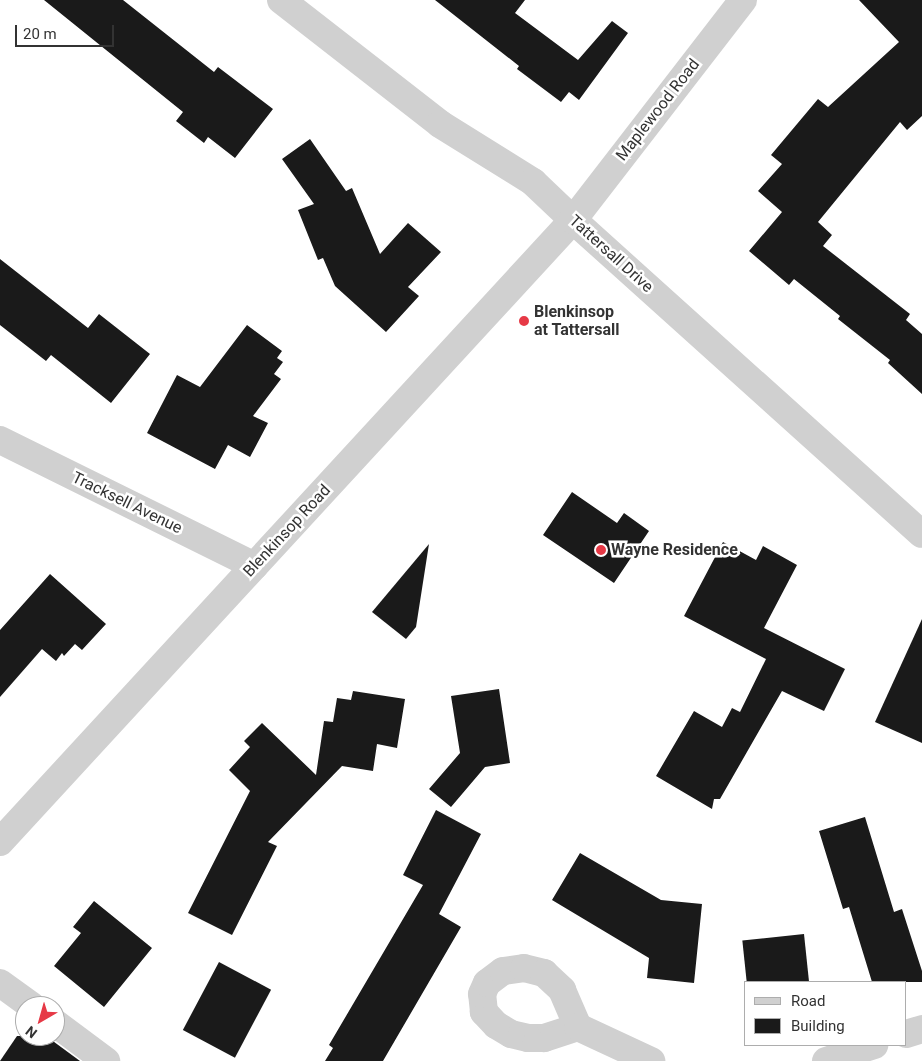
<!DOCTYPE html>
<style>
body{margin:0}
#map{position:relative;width:922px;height:1061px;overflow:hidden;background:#fff;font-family:Roboto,sans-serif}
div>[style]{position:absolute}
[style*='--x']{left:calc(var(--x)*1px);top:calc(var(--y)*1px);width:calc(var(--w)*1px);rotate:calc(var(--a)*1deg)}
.building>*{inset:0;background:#1a1a1a;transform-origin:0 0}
.minor>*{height:28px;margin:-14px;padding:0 14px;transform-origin:14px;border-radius:14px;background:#d0d0d0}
.tertiary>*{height:28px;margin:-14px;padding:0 14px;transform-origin:14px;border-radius:14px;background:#d0d0d0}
.dots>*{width:14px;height:14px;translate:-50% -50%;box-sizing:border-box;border:2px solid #fff;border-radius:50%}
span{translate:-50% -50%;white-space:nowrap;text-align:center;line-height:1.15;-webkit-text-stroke:5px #fff;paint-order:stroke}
.street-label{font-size:16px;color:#333}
.poi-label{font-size:16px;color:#333;font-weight:700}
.left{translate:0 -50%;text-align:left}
.legend{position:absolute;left:744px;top:981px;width:162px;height:65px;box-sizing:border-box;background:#fff;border:1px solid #adadad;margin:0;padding:6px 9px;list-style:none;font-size:15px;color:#333}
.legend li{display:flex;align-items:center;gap:10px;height:25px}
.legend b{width:25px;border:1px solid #adadad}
.north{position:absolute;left:15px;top:996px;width:50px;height:50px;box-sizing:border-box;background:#fff;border:1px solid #adadad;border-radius:50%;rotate:218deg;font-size:14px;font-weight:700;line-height:20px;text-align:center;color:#333}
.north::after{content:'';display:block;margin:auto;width:18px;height:22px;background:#e63946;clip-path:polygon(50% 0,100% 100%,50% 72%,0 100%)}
.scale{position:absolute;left:15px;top:25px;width:99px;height:22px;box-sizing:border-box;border:2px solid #333;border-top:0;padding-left:6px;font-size:15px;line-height:18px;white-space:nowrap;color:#333;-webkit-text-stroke:4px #fff;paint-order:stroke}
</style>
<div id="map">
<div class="building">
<i style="clip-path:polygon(44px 0,123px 0,214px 72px,218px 67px,273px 109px,235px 158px,208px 137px,204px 143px,176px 121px,183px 112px)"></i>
<i style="clip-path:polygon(435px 0,525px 0,515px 13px,578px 60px,612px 21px,628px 33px,579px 100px,569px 92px,561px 102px,517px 69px,519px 66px)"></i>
<i style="clip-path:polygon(859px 0,922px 0,922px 116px,907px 130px,900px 122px,818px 222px,832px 235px,823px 246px,910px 314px,906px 320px,922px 334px,922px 394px,888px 363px,890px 360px,838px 319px,840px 316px,794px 279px,789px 285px,749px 251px,782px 212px,758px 191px,782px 164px,771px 155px,818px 99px,828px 107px,899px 42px)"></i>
<i style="clip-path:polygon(310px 139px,346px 191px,352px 188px,380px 254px,408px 223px,441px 252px,408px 287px,419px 296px,386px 332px,335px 286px,323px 258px,318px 260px,298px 210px,314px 204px,282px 159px)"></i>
<i style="clip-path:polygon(0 259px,88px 328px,99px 314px,150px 354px,111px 403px,51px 355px,46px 361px,0 325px)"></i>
<i style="clip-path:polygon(247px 325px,282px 351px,277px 358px,283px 362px,274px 374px,281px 379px,253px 416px,268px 423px,250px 457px,228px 445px,215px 469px,147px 433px,177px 375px,200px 387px)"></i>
<i style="clip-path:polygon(572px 492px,617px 523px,624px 513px,649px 531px,614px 583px,543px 535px)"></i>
<i style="clip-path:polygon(723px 542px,756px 560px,763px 546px,797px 565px,764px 628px,845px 669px,824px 711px,782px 691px,720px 799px,714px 799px,712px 809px,656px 776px,694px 711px,722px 727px,732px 708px,740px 712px,766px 659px,684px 616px)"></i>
<i style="clip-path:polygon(429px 544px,416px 627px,406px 639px,372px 612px)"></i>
<i style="clip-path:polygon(50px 574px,106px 624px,82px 650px,75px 644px,64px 656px,62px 653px,56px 661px,42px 649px,0 697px,0 630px)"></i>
<i style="clip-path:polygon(922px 619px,922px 743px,875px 722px)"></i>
<i style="clip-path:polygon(499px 689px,510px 763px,485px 767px,451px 807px,429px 789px,460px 753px,451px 696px)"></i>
<i style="clip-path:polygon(353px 691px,405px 699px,397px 748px,377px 744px,373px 771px,342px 766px,268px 842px,277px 846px,232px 935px,188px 913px,250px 791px,229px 770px,250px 747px,244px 741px,262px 723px,316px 775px,324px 721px,333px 722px,337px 698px,351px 700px)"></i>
<i style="clip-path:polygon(436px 810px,481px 834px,439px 914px,461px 927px,383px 1061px,325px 1061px,333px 1048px,329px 1045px,423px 885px,403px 875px)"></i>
<i style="clip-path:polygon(865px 817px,894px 912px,902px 909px,922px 971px,922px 982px,872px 982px,849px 907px,843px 909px,819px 831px)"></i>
<i style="clip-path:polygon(580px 853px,661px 900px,702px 904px,694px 983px,647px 978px,649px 958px,552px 900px)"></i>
<i style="clip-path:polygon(94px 901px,152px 948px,104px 1007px,54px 966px,81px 933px,73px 927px)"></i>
<i style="left:804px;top:934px;width:48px;height:62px;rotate:84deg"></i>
<i style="left:219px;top:962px;width:59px;height:77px;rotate:28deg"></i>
<i style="clip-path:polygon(17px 1036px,46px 1036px,80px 1061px,0 1061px)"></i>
</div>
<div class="minor">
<i style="--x:281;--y:0;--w:202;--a:37.9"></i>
<i style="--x:440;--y:124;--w:110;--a:31.9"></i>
<i style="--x:533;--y:182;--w:55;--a:43.5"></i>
<i style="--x:0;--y:440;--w:284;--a:26.3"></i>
<i style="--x:0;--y:983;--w:39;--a:36"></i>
<i style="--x:55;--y:1023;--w:64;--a:36.7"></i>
<i style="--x:578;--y:1027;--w:36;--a:162"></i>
<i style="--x:544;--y:1038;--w:16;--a:180"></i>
<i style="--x:528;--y:1038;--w:17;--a:-167"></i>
<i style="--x:511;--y:1034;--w:17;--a:-149"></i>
<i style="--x:496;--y:1025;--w:18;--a:-133"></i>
<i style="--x:484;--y:1012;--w:18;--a:-96"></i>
<i style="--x:482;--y:994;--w:12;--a:-66"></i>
<i style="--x:487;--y:983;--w:20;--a:-37"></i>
<i style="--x:503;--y:971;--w:21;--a:-8"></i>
<i style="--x:524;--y:968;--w:21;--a:14"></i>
<i style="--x:544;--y:973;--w:25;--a:43"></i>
<i style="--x:562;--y:990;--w:40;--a:66.6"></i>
<i style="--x:578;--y:1027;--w:81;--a:25"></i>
<i style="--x:906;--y:1034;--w:17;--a:-17"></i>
<i style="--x:826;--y:1061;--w:51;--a:-18.4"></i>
</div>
<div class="tertiary">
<i style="--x:573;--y:220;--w:469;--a:42"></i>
<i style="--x:0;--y:842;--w:846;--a:-47.35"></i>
<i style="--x:573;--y:220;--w:278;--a:-52.3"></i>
</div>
<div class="dots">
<i style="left:524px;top:321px;background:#e63946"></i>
<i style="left:601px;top:550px;background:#e63946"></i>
</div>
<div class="street-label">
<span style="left:658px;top:110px;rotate:-52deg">Maplewood Road</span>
<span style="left:611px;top:254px;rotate:42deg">Tattersall Drive</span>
<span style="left:127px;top:503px;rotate:26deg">Tracksell Avenue</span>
<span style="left:287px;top:531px;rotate:-47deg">Blenkinsop Road</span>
</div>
<div class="poi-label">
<span class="left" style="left:534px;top:321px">Blenkinsop<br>at Tattersall</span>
<span class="left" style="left:611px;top:550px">Wayne Residence</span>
</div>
<ul class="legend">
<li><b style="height:6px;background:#d0d0d0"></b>Road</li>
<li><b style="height:14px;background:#1a1a1a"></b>Building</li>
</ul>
<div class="north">N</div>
<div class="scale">20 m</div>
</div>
